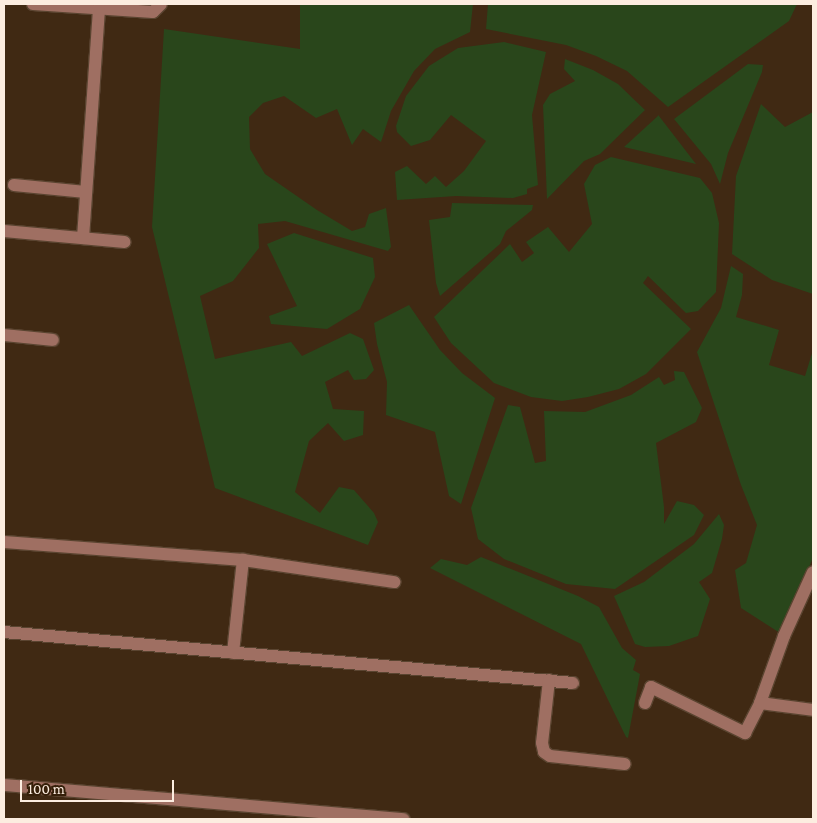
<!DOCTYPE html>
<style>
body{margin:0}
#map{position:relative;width:817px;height:823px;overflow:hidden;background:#402913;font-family:"Crimson Pro",serif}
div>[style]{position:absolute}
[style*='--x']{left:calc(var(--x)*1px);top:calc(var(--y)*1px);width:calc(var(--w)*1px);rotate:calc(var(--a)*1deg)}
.green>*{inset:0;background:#29461b}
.roads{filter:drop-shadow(1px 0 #5a4430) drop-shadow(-1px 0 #5a4430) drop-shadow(0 1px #5a4430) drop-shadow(0 -1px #5a4430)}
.minor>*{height:12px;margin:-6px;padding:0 6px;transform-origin:6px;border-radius:6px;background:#9f6f62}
span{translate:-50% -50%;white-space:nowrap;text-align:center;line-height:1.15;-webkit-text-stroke:4px #351f09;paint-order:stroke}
.frame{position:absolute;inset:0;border:5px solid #fcede0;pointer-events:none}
.scale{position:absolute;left:20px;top:780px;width:154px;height:22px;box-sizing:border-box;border:2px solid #fcede0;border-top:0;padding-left:6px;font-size:15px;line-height:18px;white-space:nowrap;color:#fcede0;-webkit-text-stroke:4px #351f09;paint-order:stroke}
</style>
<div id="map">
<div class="green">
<i style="clip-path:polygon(300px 4px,473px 4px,470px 32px,435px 49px,414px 71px,391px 111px,381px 142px,363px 129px,352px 145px,337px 109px,316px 118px,284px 96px,263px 103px,249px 117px,250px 149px,265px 174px,317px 210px,352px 231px,365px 227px,369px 214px,386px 208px,391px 247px,388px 251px,285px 221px,258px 224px,259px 248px,233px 281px,200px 296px,215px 359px,291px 342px,302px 356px,350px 333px,363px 339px,374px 370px,366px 379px,354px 380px,348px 370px,325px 382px,333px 409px,364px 411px,363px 435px,344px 441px,328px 423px,309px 441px,295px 492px,320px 513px,339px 487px,354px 490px,374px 513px,378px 522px,368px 545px,215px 488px,152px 227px,164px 29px,300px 49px)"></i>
<i style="clip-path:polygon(488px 4px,797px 4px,789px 21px,668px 107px,627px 71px,596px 56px,566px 45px,486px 29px)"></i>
<i style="clip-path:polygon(504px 42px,546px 52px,532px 115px,538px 185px,527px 189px,527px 194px,513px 198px,456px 196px,397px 200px,395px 172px,407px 166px,426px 184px,435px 176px,446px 187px,464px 171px,486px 141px,451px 115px,430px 140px,411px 146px,397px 132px,396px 126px,406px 96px,429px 66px,458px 48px)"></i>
<i style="clip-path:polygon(565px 59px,593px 70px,618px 84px,645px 110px,600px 154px,584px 161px,547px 199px,543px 105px,550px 94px,575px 81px,564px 69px)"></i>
<i style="clip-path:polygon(748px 64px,763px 65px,762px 72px,728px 153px,720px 184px,711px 164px,674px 119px)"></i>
<i style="clip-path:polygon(761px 104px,785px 127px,813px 112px,813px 294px,772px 280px,732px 254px,736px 176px)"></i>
<i style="clip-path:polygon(659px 115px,659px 116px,696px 164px,624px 147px)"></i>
<i style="clip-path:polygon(611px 157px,700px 178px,712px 193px,719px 223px,716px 292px,698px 311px,686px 313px,648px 276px,643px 283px,691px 329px,646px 374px,619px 389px,588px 397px,562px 401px,531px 397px,494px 383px,451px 343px,434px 317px,510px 244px,522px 262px,534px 253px,526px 242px,548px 227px,569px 252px,592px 224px,584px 184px,595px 165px)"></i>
<i style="clip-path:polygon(452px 203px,533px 205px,532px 210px,506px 231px,500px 244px,440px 296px,436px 283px,429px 220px,450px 217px)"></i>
<i style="clip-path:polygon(294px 233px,373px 258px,375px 277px,360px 309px,327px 329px,271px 324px,269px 316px,297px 306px,267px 244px)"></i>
<i style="clip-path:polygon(731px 266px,743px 274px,742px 295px,736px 317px,779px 330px,769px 365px,805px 376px,813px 350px,813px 558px,780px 633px,741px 608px,735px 570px,746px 563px,757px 525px,741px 485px,697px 352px,721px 308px)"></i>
<i style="clip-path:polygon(409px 305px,440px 350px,462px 373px,495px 398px,461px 504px,449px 496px,435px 432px,386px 415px,387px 382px,377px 344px,374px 323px)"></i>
<i style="clip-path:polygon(674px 371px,684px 372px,702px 408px,696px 422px,656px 443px,664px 507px,664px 524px,677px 501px,694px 505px,704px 515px,694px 535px,615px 589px,566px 584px,504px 559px,478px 539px,471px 508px,508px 405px,520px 407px,535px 463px,546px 461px,544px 411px,585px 412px,631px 395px,659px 377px,664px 385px,675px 380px)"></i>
<i style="clip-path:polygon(719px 514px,724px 525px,722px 539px,712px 573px,699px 582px,710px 599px,698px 636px,669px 646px,645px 647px,635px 644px,614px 596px,644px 582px,694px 544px)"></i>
<i style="clip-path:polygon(481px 557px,578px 596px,599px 607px,622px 648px,636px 660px,633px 670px,640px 674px,628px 738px,626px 737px,581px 644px,430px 568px,441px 559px,467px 565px)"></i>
</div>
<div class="roads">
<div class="minor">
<i style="--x:33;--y:4;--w:120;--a:3.8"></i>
<i style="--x:153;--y:12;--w:11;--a:-45"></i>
<i style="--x:14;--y:185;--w:72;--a:5.6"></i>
<i style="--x:4;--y:231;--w:121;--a:5.2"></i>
<i style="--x:83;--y:238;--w:230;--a:-86"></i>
<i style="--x:4;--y:335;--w:49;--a:5.8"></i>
<i style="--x:4;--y:542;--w:240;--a:4.3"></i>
<i style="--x:243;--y:560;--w:153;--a:8.3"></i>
<i style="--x:4;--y:632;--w:571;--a:5.12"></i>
<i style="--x:233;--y:653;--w:94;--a:-83.9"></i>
<i style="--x:549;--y:680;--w:63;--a:96.3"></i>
<i style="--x:542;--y:743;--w:9;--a:77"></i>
<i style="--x:544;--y:752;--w:7;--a:34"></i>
<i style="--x:550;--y:756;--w:75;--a:6.1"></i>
<i style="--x:645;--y:703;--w:17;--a:-69"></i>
<i style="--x:651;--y:687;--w:105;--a:26.1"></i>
<i style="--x:745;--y:733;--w:34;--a:-63"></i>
<i style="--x:760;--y:703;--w:71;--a:-70.3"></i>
<i style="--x:784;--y:636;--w:70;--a:-65.6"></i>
<i style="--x:760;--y:703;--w:53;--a:7.5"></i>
<i style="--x:4;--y:785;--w:401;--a:4.9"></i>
</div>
</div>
<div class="frame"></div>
<div class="scale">100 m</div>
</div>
